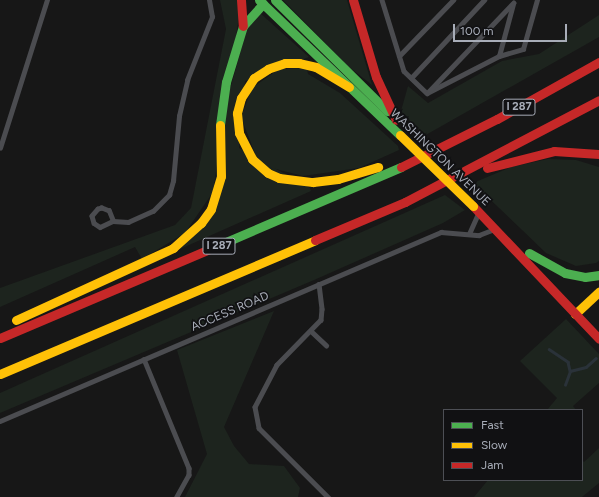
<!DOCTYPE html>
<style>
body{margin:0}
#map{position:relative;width:599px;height:497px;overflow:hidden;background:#171717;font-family:Figtree,sans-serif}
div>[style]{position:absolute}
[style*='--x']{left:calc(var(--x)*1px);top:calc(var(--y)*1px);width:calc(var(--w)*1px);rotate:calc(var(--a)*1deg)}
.green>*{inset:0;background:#1d241e}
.stream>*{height:2.5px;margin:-1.25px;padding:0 1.25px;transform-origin:1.25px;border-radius:1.25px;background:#2a3239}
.lane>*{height:4.5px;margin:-2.25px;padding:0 2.25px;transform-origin:2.25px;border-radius:2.25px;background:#4b4c50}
.fast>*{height:9px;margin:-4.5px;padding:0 4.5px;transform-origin:4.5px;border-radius:4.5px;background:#4caf50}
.slow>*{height:9px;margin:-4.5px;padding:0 4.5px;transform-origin:4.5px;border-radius:4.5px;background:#ffc107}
.jam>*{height:9px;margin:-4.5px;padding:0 4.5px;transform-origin:4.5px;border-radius:4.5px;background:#c62828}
.slow-bridge>*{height:9px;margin:-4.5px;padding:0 4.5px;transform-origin:4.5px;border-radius:4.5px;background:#ffc107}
span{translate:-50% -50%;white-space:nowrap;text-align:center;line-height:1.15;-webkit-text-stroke:3.5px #111113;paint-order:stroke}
.shield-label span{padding:1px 3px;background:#111113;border:1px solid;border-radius:3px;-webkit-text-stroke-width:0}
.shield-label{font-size:11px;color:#a8adb8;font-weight:700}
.street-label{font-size:12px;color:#a8adb8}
.legend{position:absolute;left:443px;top:409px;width:140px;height:72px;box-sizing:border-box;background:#111113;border:1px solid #4d4f55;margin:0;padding:5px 7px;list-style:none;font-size:12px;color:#a8adb8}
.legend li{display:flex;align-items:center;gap:8px;height:20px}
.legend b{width:20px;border:1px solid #4d4f55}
.scale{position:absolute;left:453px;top:24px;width:114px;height:18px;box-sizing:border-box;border:2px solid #a8adb8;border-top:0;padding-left:5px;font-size:12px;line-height:14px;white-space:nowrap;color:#a8adb8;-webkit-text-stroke:3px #111113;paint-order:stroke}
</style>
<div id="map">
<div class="green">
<i style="clip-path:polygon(220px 0,237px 0,239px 16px,213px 192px,185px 233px,142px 259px,135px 247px,0 307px,0 288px,175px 225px,191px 208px,226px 29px)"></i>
<i style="clip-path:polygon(283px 0,347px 0,372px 85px,349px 67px)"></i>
<i style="clip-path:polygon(260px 13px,309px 57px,245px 81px,239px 148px,310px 188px,311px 191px,180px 249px,210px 219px,225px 107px,247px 29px)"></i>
<i style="clip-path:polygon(599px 15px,599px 37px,424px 136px,401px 111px,408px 86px,428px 103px,502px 61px,539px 54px)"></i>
<i style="clip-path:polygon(307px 68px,308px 74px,340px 93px,398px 146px,399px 150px,359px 168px,303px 176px,268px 167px,256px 156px,241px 117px,252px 88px,279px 69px)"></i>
<i style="clip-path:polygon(548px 159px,576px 160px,599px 167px,599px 261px,596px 263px,576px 266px,546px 253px,473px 183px,511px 167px)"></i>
<i style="clip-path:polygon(445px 195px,465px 210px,443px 223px,314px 280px,0 413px,0 393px)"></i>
<i style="clip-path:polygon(274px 311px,224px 427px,234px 446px,249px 464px,284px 466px,300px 488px,298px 497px,185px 497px,207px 454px,177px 350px)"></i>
<i style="clip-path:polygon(566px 319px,599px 354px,599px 383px,573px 406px,576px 410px,547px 410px,557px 398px,520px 361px)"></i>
<i style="clip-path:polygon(599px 448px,599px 483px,582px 497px,474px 497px,488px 480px,582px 480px,582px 460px,584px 462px)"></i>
</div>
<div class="stream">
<i style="--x:549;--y:349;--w:23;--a:34"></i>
<i style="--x:568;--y:362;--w:9;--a:77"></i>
<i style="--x:565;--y:385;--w:15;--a:-70"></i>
<i style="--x:570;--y:371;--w:16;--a:-14"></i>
<i style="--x:586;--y:367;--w:13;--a:-42"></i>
</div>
<div class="lane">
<i style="--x:382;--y:0;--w:74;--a:72.8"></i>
<i style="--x:404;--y:71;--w:32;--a:44"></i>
<i style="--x:427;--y:93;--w:81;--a:-27.2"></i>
<i style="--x:499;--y:56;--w:25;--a:-16"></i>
<i style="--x:523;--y:49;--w:51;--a:-74.1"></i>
<i style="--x:399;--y:56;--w:78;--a:-46"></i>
<i style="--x:499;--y:56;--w:54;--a:-74.9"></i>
<i style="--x:411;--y:78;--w:107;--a:-46.9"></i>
<i style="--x:429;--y:91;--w:122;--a:-46.3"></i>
<i style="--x:0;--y:148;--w:155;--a:-72.4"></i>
<i style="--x:113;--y:221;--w:11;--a:-112"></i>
<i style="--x:109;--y:211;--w:8;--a:-157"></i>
<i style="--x:102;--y:208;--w:4;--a:166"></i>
<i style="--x:98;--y:209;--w:9;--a:131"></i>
<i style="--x:92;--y:216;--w:7;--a:74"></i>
<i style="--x:94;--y:223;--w:7;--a:34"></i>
<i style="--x:100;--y:227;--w:14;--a:-25"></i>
<i style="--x:113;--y:221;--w:15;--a:4"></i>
<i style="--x:128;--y:222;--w:27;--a:-24"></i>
<i style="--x:153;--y:211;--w:23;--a:-45"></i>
<i style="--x:169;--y:195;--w:15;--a:-74"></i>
<i style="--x:173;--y:181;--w:65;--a:-84.7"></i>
<i style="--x:179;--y:116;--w:37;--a:-77"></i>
<i style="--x:187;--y:80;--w:68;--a:-68.4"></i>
<i style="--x:212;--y:17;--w:17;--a:-100"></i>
<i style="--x:469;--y:234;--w:22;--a:-66"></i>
<i style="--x:319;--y:284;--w:25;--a:83"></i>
<i style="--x:322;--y:309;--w:11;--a:95"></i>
<i style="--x:321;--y:320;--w:63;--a:134.4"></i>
<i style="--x:277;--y:365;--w:47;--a:117.6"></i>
<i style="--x:255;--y:407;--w:21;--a:79"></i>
<i style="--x:259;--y:428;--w:98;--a:45"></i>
<i style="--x:311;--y:331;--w:21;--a:43"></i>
<i style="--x:144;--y:359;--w:118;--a:67.6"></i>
<i style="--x:189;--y:468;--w:7;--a:90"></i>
<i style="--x:189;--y:475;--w:25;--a:119"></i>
<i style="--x:0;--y:421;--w:480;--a:-23.2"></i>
<i style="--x:441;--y:232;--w:38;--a:5"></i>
<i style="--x:479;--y:235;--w:14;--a:-21"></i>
</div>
<div class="fast">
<i style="--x:259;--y:0;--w:195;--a:43.8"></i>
<i style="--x:275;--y:0;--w:158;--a:44.7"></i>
<i style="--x:220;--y:125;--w:43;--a:-82.1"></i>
<i style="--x:226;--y:82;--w:59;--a:-73.1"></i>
<i style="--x:243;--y:26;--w:30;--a:-48"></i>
<i style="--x:219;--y:245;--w:198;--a:-23.2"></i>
<i style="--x:529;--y:253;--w:41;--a:29.1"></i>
<i style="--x:565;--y:273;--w:20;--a:11"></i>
<i style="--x:585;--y:277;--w:14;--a:-8"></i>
</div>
<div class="slow">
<i style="--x:349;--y:87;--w:39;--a:-149"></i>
<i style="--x:316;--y:67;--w:17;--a:-167"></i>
<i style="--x:299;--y:63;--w:14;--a:180"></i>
<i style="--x:285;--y:63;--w:18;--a:161"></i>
<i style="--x:268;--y:69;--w:17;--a:147"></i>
<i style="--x:254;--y:78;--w:24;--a:123"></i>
<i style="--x:241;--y:98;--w:16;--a:105"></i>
<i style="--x:237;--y:113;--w:20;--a:84"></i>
<i style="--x:239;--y:133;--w:29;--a:63"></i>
<i style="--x:252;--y:159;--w:21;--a:41"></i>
<i style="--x:268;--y:173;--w:12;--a:24"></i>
<i style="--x:279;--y:178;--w:34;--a:7"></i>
<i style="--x:313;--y:182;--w:25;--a:-7"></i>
<i style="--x:338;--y:179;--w:42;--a:-16.7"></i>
<i style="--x:575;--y:314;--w:33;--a:-43"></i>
<i style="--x:16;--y:320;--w:173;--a:-24.6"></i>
<i style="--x:173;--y:248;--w:38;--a:-42"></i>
<i style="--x:201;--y:223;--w:17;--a:-54"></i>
<i style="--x:211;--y:209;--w:34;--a:-73"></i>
<i style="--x:221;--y:176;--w:51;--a:-91.1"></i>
<i style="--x:0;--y:374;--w:342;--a:-23"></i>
</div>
<div class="jam">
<i style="--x:241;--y:0;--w:26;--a:86"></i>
<i style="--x:353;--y:0;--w:80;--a:73.4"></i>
<i style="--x:376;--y:77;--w:47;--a:65.1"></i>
<i style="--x:401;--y:167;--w:107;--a:-26.6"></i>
<i style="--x:497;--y:119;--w:117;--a:-29.2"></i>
<i style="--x:487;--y:168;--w:69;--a:-14.2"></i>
<i style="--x:554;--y:151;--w:45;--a:3.8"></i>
<i style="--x:473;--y:206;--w:183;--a:46.5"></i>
<i style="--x:315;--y:240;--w:98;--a:-22.9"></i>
<i style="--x:405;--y:202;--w:219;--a:-27.7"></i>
<i style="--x:0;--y:338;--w:238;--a:-23"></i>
</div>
<div class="slow-bridge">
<i style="--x:400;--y:135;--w:102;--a:44.2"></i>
</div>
<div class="shield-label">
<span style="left:519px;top:107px">I 287</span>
<span style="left:219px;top:246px">I 287</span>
</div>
<div class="street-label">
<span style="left:440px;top:158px;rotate:44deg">WASHINGTON AVENUE</span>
<span style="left:230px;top:312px;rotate:-23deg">ACCESS ROAD</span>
</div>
<ul class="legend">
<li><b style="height:5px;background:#4caf50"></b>Fast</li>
<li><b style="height:5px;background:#ffc107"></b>Slow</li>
<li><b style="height:5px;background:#c62828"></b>Jam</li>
</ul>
<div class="scale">100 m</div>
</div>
